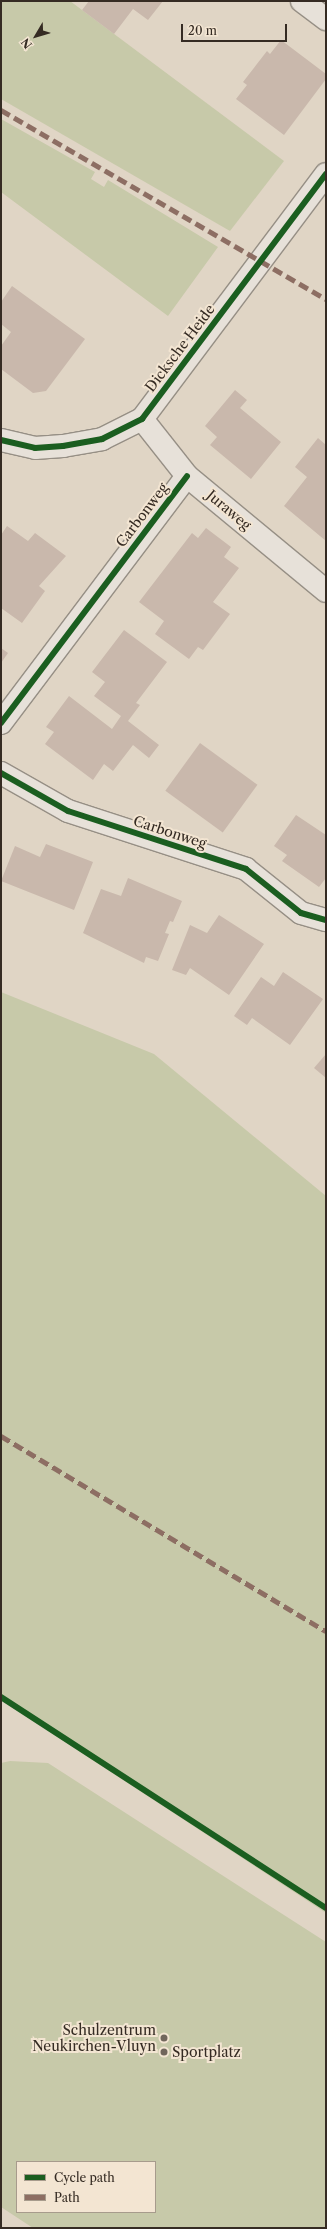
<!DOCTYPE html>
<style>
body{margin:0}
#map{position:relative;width:327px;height:2229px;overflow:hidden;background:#e0d5c5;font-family:"Libre Caslon Text",serif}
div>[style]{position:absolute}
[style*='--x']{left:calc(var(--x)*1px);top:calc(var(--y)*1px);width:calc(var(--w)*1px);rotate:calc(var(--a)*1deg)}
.green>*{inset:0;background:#c7c9a9}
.building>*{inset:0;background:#c9b8ac;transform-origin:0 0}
.roads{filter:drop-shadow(1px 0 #968f85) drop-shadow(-1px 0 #968f85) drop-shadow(0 1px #968f85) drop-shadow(0 -1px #968f85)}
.minor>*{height:22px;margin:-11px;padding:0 11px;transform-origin:11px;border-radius:11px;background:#e7e1d9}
.quiet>*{height:5px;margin-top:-2.5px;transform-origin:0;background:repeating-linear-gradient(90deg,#8d6e63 0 10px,transparent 0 15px)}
.cycleway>*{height:6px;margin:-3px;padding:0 3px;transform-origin:3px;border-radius:3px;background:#1b5e20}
.dots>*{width:11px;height:11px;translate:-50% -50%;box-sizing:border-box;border:2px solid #f3e5d2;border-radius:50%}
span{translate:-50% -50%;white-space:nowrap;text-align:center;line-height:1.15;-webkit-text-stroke:4px #f3e5d2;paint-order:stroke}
.street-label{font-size:14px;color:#352b23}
.poi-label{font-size:14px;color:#352b23}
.right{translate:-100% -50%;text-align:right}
.left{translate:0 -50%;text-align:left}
.frame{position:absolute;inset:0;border:2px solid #352b23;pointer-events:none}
.legend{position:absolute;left:16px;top:2161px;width:140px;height:52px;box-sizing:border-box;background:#f3e5d2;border:1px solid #a79b8c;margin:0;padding:5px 7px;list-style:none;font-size:12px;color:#352b23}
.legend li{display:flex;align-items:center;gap:8px;height:20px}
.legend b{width:20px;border:1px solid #a79b8c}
.north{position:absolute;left:16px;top:16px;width:40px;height:40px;-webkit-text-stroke:3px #f3e5d2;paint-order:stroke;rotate:232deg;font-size:11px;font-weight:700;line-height:16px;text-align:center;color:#352b23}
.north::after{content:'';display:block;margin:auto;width:14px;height:18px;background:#352b23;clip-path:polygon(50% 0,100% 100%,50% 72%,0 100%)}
.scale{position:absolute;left:181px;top:24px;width:106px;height:18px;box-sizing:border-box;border:2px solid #352b23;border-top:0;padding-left:5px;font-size:12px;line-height:14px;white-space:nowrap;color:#352b23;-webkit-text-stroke:3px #f3e5d2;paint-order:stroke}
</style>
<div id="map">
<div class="green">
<i style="clip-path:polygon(1px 1px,70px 1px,284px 161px,230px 231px,1px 99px)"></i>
<i style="clip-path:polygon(1px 119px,95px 172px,91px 179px,104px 187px,108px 180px,218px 247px,168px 316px,1px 192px)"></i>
<i style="clip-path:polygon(1px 992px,154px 1054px,326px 1196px,326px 1913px,1px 1700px)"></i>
<i style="clip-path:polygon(evenodd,10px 1761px,48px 1763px,326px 1942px,326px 2228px,33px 2228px,1px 2207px,1px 1763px,10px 1761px,17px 2162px,155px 2162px,155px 2212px,17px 2212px,17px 2162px)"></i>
</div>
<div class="building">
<i style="clip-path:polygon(89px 1px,163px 1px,148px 20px,133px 9px,114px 34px,82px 10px)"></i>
<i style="clip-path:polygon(281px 40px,326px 74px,326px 79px,284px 135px,236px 99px,247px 85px,243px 82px,267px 51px,270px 54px)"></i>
<i style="clip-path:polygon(12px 286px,85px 339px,46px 391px,33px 393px,1px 369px,1px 346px,11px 332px,1px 324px,1px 302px)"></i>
<i style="clip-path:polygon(235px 390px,247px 400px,240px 408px,281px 442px,251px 479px,210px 445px,217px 437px,205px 426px)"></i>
<i style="clip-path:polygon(318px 438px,326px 445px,326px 541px,284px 506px,307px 477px,295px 467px)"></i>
<i style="clip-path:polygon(7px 526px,28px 541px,35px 533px,66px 556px,39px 586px,45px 591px,22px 623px,1px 608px,1px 535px)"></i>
<i style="clip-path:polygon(206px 528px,231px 547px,224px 557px,239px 568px,213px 602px,230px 614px,203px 650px,198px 647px,189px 659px,155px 634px,164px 621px,139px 602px,192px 533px,198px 538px)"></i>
<i style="clip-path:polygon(124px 630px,167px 662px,136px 703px,140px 705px,128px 721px,159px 745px,149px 758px,133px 745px,113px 771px,104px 764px,93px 780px,45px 744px,54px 732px,46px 727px,69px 696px,112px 729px,121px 716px,94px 696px,105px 682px,92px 672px)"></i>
<i style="clip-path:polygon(1px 648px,8px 653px,1px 663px)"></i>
<i style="left:200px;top:743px;width:71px;height:59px;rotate:36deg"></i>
<i style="clip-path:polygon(296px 815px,326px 835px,326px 878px,319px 887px,282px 861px,287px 855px,274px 846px)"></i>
<i style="clip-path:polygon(46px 844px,93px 862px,74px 910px,1px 881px,15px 846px,40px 857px)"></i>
<i style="clip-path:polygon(128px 878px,182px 901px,173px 922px,170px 921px,165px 933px,169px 934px,158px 961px,146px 957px,144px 963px,83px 933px,101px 889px,121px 896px)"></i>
<i style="clip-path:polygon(219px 915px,264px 944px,229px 995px,190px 968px,186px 975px,172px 970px,190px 925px,207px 933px)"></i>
<i style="clip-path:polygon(283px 972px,323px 999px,290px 1045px,252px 1018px,247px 1025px,234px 1016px,261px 977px,274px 986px)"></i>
<i style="clip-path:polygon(326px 1054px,326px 1078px,314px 1068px)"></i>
</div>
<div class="roads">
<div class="minor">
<i style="--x:302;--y:1;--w:30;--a:37"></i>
<i style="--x:142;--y:419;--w:73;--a:51.7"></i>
<i style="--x:187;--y:476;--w:180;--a:39.6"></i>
<i style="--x:1;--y:440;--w:35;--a:13"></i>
<i style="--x:35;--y:448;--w:28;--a:-4"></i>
<i style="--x:63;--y:446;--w:40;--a:-10"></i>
<i style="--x:102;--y:439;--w:45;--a:-26.6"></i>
<i style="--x:142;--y:419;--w:306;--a:-53.1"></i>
<i style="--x:1;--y:723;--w:309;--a:-53"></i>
<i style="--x:1;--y:773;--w:77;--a:29.6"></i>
<i style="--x:68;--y:811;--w:187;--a:18"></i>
<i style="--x:246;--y:869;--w:70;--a:38.7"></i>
<i style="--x:301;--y:913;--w:26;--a:16"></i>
</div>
</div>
<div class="quiet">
<i style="--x:1;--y:110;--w:376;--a:30.2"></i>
<i style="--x:1;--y:1436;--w:379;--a:31"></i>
</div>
<div class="cycleway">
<i style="--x:1;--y:440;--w:35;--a:13"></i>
<i style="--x:35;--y:448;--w:28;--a:-4"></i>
<i style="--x:63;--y:446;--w:40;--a:-10"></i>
<i style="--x:102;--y:439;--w:45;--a:-26.6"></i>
<i style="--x:142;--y:419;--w:306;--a:-53.1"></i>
<i style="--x:1;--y:723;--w:309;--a:-53"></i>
<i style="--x:1;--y:773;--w:77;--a:29.6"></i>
<i style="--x:68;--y:811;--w:187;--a:18"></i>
<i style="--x:246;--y:869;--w:70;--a:38.7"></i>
<i style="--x:301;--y:913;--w:26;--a:16"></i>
<i style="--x:1;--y:1697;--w:387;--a:33"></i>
</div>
<div class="dots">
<i style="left:164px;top:2038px;background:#71665c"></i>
<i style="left:164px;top:2052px;background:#71665c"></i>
</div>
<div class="street-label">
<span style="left:180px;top:348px;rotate:-53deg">Dicksche Heide</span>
<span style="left:229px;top:510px;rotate:40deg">Juraweg</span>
<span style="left:142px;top:515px;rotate:-53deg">Carbonweg</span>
<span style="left:170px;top:832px;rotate:18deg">Carbonweg</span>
</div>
<div class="poi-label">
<span class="right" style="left:156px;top:2038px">Schulzentrum<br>Neukirchen-Vluyn</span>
<span class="left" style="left:172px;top:2052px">Sportplatz</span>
</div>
<div class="frame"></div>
<ul class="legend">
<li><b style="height:5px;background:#1b5e20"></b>Cycle path</li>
<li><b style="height:5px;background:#8d6e63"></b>Path</li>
</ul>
<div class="north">N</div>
<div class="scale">20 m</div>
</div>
